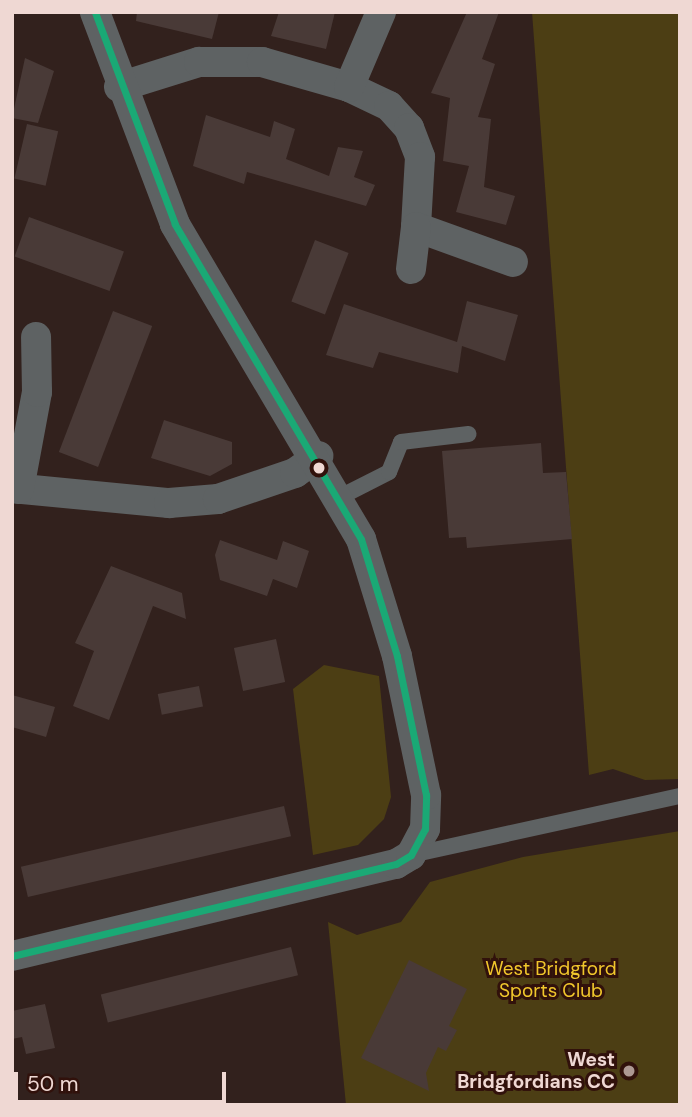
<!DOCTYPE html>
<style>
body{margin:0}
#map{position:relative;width:692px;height:1117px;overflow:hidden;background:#32211d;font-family:"DM Sans",sans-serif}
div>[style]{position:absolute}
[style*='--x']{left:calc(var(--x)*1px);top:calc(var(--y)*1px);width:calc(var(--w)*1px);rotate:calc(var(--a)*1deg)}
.green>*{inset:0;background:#4c3e14}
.building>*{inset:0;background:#493a37;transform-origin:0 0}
.service>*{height:16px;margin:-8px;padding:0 8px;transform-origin:8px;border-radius:8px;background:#5e6263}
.minor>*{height:30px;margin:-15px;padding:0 15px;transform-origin:15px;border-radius:15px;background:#5e6263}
.bus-1>*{height:7px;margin:-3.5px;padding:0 3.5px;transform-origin:3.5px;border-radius:3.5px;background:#1aa975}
.dots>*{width:19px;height:19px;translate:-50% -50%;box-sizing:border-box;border:4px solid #31110b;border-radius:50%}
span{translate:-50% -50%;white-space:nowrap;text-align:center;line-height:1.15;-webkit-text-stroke:6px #31110b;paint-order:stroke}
.park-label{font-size:19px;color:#f1c72c}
.poi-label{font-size:19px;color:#efd8d3;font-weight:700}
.right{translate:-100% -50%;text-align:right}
.frame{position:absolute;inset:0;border:14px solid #efd8d3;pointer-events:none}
.scale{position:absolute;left:14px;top:1072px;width:212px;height:32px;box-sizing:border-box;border:4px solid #efd8d3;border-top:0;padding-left:9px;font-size:21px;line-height:24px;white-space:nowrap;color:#efd8d3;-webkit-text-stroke:5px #31110b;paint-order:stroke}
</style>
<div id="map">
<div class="green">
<i style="clip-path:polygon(532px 12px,680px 12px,680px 779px,645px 780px,613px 769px,589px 775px)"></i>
<i style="clip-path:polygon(324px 665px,379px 676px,391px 797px,384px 819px,358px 845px,313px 855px,293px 689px)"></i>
<i style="clip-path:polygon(680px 831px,680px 1105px,346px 1105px,328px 922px,357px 935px,401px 922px,430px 882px,523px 857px)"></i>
</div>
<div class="building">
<i style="clip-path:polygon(137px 12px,219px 12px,212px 39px,136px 21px)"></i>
<i style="clip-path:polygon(279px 12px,335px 12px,326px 49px,271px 36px)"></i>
<i style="clip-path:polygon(467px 12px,499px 12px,482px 59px,495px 64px,478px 117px,491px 119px,484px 187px,515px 196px,506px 225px,456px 212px,469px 166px,443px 161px,450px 98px,431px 93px)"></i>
<i style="clip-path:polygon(25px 58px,54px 71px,38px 123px,12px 118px)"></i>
<i style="clip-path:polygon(206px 115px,270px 137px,274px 121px,295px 129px,286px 159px,329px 176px,338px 147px,363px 151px,354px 177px,375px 185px,366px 206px,247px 172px,244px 184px,193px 166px)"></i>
<i style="left:27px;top:124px;width:32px;height:56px;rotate:13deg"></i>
<i style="left:29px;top:217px;width:101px;height:42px;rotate:20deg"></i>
<i style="left:315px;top:240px;width:36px;height:66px;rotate:21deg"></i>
<i style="clip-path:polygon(467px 301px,518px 315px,505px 361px,462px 346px,458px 373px,379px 352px,373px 368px,326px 355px,344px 304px,457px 342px)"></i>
<i style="left:113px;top:311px;width:42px;height:151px;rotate:21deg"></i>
<i style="clip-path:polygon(164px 420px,232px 442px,232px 464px,210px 476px,151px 458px)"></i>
<i style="clip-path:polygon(541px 443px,543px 473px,566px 472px,572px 539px,467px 548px,466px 537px,449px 538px,442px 451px)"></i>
<i style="clip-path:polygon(220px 540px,277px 560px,283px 541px,309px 551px,297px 588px,273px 579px,267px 596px,220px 580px,215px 555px)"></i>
<i style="clip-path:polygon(111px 566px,182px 593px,186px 619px,153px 606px,109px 720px,73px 706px,94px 651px,75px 643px)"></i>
<i style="left:276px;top:639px;width:44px;height:43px;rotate:78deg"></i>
<i style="left:199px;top:686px;width:21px;height:42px;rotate:79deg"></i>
<i style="clip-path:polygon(12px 695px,55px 707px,46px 737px,12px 727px)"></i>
<i style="left:284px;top:806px;width:31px;height:270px;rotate:77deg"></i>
<i style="left:291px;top:947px;width:29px;height:196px;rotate:76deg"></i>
<i style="clip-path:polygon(409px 960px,467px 989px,449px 1026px,457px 1030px,446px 1051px,438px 1047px,426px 1073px,429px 1091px,361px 1058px)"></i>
<i style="clip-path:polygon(45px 1004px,55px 1048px,26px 1054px,22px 1037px,12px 1039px,12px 1011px)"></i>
</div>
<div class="service">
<i style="--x:340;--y:497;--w:55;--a:-27"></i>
<i style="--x:389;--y:472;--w:32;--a:-68"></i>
<i style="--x:401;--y:442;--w:68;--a:-6.7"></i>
<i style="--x:411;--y:855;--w:275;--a:-12.4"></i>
</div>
<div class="minor">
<i style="--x:119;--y:87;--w:84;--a:-17.4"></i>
<i style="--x:199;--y:62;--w:63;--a:0"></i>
<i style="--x:262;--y:62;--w:91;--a:16"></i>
<i style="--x:349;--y:87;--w:44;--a:25.4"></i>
<i style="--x:389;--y:106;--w:30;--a:48"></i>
<i style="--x:409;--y:128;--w:31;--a:69"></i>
<i style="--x:420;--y:157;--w:70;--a:93.3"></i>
<i style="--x:416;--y:227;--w:103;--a:19.8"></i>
<i style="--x:349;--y:87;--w:82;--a:-66.9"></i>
<i style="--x:411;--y:269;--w:42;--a:-83.2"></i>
<i style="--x:12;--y:488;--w:158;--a:5.5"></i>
<i style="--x:169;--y:503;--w:49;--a:-4.7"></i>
<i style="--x:218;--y:499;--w:81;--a:-18.7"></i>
<i style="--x:295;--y:473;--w:29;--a:-36"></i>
<i style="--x:19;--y:489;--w:99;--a:-79.5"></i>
<i style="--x:37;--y:392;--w:55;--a:-91"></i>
<i style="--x:12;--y:956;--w:395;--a:-13.5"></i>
<i style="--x:396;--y:864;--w:17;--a:-31"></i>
<i style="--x:411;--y:855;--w:30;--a:-62"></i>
<i style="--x:425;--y:829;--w:34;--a:-88"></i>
<i style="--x:426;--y:795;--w:142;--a:-101.8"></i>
<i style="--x:397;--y:656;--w:122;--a:-107.1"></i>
<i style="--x:361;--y:539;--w:366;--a:-120.6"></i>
<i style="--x:175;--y:224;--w:227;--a:-110.7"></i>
</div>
<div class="bus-1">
<i style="--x:12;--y:956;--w:395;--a:-13.5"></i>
<i style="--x:396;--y:864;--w:17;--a:-31"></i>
<i style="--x:411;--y:855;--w:30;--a:-62"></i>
<i style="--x:425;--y:829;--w:34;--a:-88"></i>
<i style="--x:426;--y:795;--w:142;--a:-101.8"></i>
<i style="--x:397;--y:656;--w:122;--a:-107.1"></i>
<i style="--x:361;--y:539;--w:366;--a:-120.6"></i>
<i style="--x:175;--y:224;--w:227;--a:-110.7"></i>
</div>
<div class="dots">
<i style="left:319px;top:468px;background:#efd8d3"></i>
<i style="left:629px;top:1071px;background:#ad9893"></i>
</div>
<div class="park-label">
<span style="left:551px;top:980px">West Bridgford<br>Sports Club</span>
</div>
<div class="poi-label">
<span class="right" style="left:615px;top:1071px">West<br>Bridgfordians CC</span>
</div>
<div class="frame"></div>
<div class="scale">50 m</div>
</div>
